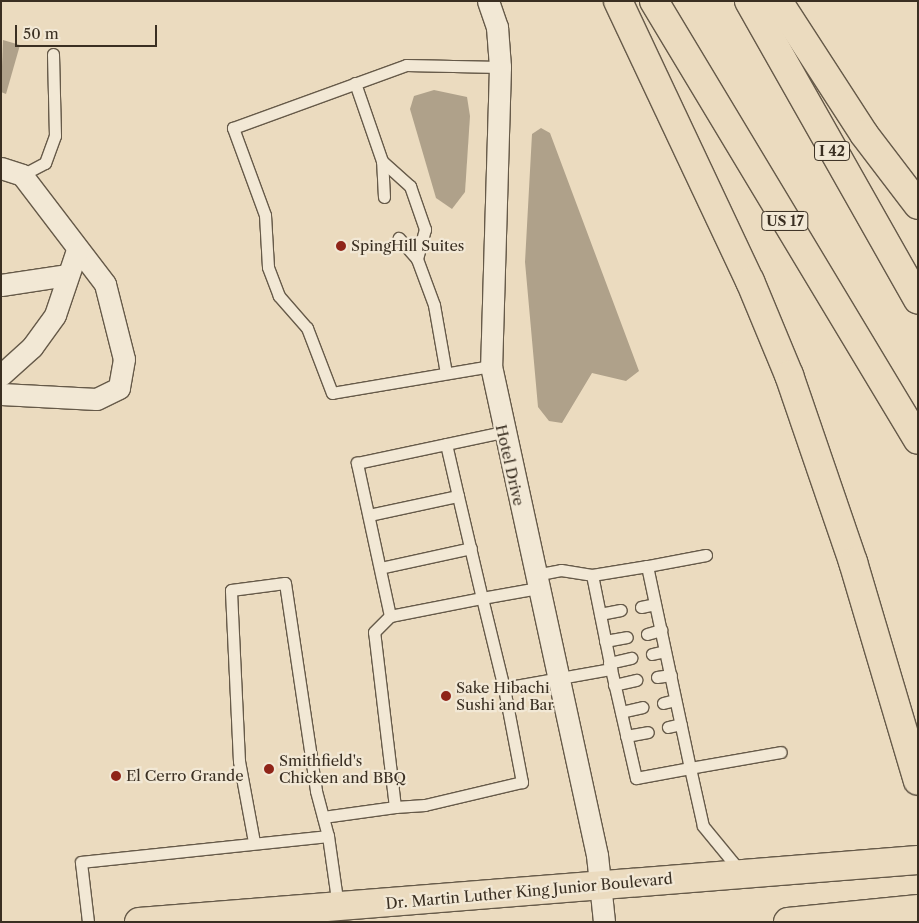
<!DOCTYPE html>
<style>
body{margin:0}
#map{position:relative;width:919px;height:923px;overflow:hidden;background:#ebdbbf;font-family:"Libre Caslon Text",serif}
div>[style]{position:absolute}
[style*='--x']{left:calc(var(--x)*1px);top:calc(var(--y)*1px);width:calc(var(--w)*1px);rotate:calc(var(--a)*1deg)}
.water>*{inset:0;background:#afa18a}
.roads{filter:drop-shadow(1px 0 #665a49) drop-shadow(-1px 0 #665a49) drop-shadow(0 1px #665a49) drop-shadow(0 -1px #665a49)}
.lane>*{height:11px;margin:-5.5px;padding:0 5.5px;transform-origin:5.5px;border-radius:5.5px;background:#f2e8d5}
.street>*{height:21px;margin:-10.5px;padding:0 10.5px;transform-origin:10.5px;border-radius:10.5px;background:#f2e8d5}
.primary>*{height:28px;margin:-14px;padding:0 14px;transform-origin:14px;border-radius:14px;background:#ebdbbf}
.highway>*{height:28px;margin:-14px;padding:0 14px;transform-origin:14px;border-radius:14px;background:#ebdbbf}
.dots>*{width:14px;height:14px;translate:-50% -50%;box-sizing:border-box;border:2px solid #f2e8d5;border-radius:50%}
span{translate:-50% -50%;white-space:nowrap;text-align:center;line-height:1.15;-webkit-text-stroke:4.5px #f2e8d5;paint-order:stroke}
.shield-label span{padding:1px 4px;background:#f2e8d5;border:1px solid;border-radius:4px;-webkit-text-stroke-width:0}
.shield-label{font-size:14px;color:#3a2f22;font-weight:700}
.poi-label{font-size:15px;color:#3a2f22}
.left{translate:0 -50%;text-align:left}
.street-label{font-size:15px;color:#3a2f22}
.frame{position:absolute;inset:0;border:2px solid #3a2f22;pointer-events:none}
.scale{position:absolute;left:15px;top:25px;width:142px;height:22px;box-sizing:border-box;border:2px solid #3a2f22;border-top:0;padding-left:6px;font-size:15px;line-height:18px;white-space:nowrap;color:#3a2f22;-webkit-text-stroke:4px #f2e8d5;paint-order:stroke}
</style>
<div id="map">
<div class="water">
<i style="clip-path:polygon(3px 40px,20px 45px,6px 94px,1px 92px)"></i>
<i style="clip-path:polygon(434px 90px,467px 97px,470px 116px,465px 192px,452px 209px,436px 198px,410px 109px,414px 96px)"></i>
<i style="clip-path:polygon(541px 128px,550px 133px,639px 371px,626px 381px,592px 373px,562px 423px,549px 421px,538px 407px,525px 262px,532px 134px)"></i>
</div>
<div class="roads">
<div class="lane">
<i style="--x:355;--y:83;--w:83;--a:70.9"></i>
<i style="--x:22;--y:175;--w:26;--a:-28"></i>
<i style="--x:45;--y:163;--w:29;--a:-70"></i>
<i style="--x:55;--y:136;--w:82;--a:-91.4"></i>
<i style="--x:384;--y:197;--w:36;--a:-93"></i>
<i style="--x:382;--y:161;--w:38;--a:42"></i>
<i style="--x:410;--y:186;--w:46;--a:70.8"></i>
<i style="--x:425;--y:229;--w:31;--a:105"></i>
<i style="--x:417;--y:259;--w:28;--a:-131"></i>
<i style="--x:417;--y:259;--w:49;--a:69.7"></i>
<i style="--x:434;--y:305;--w:69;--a:80"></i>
<i style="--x:491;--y:366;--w:161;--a:170.4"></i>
<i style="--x:332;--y:393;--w:70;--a:-111"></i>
<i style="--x:307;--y:328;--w:43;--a:-131.2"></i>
<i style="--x:279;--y:296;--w:31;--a:-111"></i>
<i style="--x:268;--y:267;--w:52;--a:-93.3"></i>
<i style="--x:265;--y:215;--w:93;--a:-110.2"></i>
<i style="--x:233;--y:128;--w:184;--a:-20"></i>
<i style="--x:406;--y:65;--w:94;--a:1.2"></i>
<i style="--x:446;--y:444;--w:53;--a:77"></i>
<i style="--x:458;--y:496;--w:105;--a:76.8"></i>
<i style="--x:482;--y:598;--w:93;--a:76.3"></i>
<i style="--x:504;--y:688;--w:96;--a:79.2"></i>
<i style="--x:522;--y:782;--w:100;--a:166.7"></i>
<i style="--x:425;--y:805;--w:30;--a:176"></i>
<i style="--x:395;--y:807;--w:176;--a:-96.8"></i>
<i style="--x:374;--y:632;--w:23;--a:-45"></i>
<i style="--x:390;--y:616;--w:94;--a:-11.1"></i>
<i style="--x:482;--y:598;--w:57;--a:-10.1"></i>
<i style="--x:369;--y:515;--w:91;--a:-12.1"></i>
<i style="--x:706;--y:555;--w:60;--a:169.4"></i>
<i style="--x:647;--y:566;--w:207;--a:78"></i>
<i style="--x:690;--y:768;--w:92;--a:-10"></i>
<i style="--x:380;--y:568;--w:93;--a:-12.4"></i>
<i style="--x:535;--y:575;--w:26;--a:-11"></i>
<i style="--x:561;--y:570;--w:31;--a:9"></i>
<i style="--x:592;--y:575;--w:56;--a:-9.3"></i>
<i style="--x:641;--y:607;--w:14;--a:-12"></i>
<i style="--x:600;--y:614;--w:21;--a:-11"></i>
<i style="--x:390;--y:616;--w:157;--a:-102.2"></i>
<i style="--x:357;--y:463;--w:149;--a:-12"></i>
<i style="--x:647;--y:634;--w:15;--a:-16"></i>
<i style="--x:605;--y:641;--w:22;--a:-10"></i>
<i style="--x:652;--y:654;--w:13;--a:-13"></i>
<i style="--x:609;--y:663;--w:23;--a:-13"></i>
<i style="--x:611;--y:669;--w:112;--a:77.1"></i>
<i style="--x:636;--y:778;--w:55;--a:-10.5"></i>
<i style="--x:690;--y:768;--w:59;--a:77.4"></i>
<i style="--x:703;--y:826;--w:58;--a:50.6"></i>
<i style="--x:657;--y:677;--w:14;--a:-8"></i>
<i style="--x:614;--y:685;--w:23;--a:-13"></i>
<i style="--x:504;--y:688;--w:109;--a:-10.1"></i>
<i style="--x:611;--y:669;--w:96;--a:-101.4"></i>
<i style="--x:663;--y:703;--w:12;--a:-14"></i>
<i style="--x:621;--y:712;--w:22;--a:-13"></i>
<i style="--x:668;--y:727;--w:13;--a:-13"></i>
<i style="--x:626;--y:736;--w:22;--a:-10"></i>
<i style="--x:323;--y:817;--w:73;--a:-7.9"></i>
<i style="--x:254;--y:842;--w:82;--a:-100.5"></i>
<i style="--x:239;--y:761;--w:171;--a:-92.7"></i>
<i style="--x:231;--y:590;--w:54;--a:-7.4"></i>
<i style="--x:285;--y:583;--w:210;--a:81.5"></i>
<i style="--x:316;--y:791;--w:47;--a:75.1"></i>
<i style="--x:88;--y:922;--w:60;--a:-96.7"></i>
<i style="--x:81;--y:862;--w:248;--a:-6"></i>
<i style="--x:328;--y:836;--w:71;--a:81.9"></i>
</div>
<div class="street">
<i style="--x:488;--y:1;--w:28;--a:71"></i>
<i style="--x:497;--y:27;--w:40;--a:85.7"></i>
<i style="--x:500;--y:67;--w:299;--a:91.7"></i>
<i style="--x:491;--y:366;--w:500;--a:77.77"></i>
<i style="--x:597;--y:855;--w:67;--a:84"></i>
<i style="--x:1;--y:168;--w:22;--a:18"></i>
<i style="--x:22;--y:175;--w:137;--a:52.7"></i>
<i style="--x:105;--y:284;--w:77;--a:75.8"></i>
<i style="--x:124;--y:359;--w:29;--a:100"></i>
<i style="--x:119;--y:388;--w:25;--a:154"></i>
<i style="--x:96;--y:399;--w:95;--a:-177"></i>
<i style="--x:1;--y:285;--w:66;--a:-8.7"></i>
<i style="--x:1;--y:375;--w:42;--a:-42.1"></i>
<i style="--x:32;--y:347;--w:39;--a:-54"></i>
<i style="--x:55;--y:315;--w:69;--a:-71.3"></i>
</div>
<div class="primary">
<i style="--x:139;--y:922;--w:781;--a:-4.55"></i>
<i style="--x:788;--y:922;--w:131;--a:-5.7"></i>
</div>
<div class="highway">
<i style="--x:618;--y:1;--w:310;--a:64.8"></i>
<i style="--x:750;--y:281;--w:102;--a:67.5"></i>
<i style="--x:789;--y:375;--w:198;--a:71.1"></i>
<i style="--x:853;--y:562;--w:228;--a:73.5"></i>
<i style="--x:654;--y:1;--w:512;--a:58.98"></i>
<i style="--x:749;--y:1;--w:343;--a:60.5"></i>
<i style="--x:778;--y:1;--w:158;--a:57.1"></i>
<i style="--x:864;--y:134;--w:89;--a:52.7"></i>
</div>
</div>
<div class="dots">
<i style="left:341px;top:246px;background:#8f2418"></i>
<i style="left:446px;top:696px;background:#8f2418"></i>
<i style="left:269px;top:769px;background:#8f2418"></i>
<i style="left:116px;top:776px;background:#8f2418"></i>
</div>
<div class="shield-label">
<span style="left:832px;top:151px">I 42</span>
<span style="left:785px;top:221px">US 17</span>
</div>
<div class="poi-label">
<span class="left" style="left:351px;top:246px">SpingHill Suites</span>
<span class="left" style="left:456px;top:696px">Sake Hibachi<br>Sushi and Bar</span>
<span class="left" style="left:279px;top:769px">Smithfield's<br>Chicken and BBQ</span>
<span class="left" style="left:126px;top:776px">El Cerro Grande</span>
</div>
<div class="street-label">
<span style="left:510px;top:465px;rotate:77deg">Hotel Drive</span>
<span style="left:529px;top:891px;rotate:-5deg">Dr. Martin Luther King Junior Boulevard</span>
</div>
<div class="frame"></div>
<div class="scale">50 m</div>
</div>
